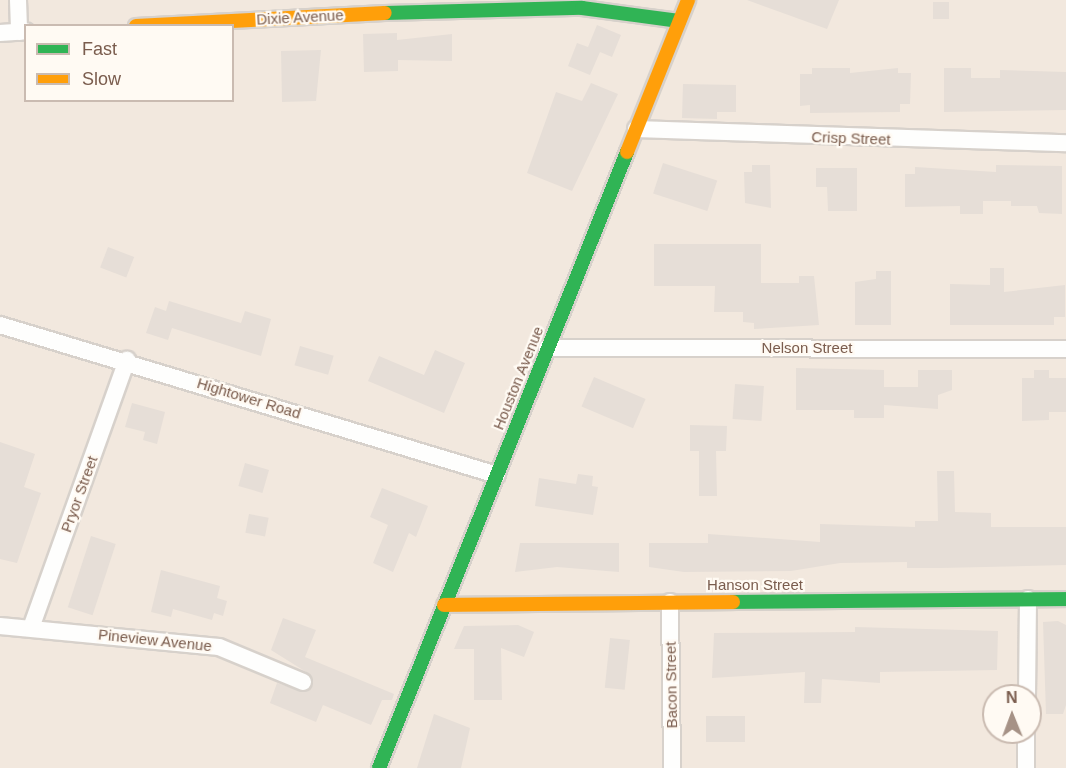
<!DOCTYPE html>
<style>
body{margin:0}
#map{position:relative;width:1066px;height:768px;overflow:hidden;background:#f9f5f0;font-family:Arial,sans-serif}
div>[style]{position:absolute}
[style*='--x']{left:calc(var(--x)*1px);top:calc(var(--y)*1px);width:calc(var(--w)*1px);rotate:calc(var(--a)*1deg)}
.residential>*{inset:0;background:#f2e8de}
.building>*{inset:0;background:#e6ded7;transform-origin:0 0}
.roads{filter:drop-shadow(2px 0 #d7d1cb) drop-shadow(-2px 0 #d7d1cb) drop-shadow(0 2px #d7d1cb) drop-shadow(0 -2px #d7d1cb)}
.street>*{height:16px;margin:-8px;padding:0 8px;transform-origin:8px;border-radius:8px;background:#fefefd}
.fast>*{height:14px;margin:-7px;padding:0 7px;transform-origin:7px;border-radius:7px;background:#30b455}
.slow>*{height:14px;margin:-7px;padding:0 7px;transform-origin:7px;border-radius:7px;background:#ff9f0a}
span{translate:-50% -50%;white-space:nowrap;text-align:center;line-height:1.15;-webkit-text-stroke:4.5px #fffaf3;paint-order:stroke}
.street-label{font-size:15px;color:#7a5c4d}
.legend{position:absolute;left:24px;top:24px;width:210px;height:78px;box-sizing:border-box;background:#fffaf3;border:2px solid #cabbb1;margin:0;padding:8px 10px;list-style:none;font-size:18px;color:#7a5c4d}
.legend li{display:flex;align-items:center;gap:12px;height:30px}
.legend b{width:30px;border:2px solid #cabbb1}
.north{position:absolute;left:982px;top:684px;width:60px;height:60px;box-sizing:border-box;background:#fffaf3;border:2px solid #cabbb1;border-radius:50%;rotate:359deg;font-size:16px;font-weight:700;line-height:24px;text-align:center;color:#7a5c4d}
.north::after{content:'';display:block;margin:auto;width:21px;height:27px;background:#a69286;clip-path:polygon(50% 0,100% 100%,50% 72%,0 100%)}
</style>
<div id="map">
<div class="residential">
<i style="clip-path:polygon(evenodd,0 0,1066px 0,1066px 768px,0 768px,0 0,26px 26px,232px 26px,232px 100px,26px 100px,26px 26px,0 0,994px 696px,1030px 696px,1030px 732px,994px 732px,994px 696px)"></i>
</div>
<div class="building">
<i style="clip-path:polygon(747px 0,839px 0,827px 29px)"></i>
<i style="left:933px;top:2px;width:16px;height:17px"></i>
<i style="clip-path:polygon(597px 25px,621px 35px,612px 57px,600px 52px,590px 75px,568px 66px,577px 43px,588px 47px)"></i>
<i style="clip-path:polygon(397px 33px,397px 40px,452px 34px,452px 61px,398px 60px,398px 71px,364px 72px,363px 34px)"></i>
<i style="clip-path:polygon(321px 50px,316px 101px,282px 102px,281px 51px)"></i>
<i style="clip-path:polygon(812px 68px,850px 68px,850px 73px,898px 68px,898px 73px,911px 73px,910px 104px,900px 104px,900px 112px,810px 113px,810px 105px,800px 106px,800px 74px,812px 74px)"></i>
<i style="clip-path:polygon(944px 68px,971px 68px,971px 78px,1000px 78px,1000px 70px,1066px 72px,1066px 110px,944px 112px)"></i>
<i style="clip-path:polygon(591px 83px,618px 94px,572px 191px,527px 173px,556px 92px,582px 101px)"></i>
<i style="clip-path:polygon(683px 84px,736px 85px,736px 112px,717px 112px,717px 119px,682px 118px)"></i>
<i style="left:663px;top:163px;width:57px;height:32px;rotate:18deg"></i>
<i style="clip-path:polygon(752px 165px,770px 165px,771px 208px,745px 203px,744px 172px,752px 172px)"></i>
<i style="clip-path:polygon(996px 165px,1062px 166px,1062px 214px,1039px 213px,1037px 206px,1011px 206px,1011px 201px,983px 201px,983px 214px,960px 214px,960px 206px,905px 207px,905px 174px,915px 174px,915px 167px,996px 172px)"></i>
<i style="clip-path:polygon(816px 168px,857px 168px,857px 211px,828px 211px,827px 187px,816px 187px)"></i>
<i style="clip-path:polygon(654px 244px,761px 244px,761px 283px,799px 283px,799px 276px,814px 276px,819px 325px,754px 329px,754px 323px,743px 322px,743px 312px,714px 312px,715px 286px,654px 286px)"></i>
<i style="left:108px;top:247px;width:28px;height:22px;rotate:21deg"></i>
<i style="clip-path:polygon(990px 268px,1004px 268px,1004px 292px,1065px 285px,1065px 317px,1054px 317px,1054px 325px,950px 325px,950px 284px,990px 285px)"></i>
<i style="clip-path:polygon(876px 271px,891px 271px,891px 325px,855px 325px,855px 282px,876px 279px)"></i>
<i style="clip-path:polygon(169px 301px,241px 323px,245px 311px,271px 319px,261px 356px,172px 328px,168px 340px,146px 333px,155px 307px,166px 311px)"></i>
<i style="left:300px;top:346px;width:35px;height:20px;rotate:16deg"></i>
<i style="clip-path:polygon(435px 350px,465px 363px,444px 413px,368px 381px,379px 356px,424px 375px)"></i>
<i style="clip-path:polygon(796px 368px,884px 370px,884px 387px,918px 387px,918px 370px,952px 370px,952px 390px,938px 395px,938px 409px,884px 405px,884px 418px,854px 418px,854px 410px,796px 410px)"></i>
<i style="clip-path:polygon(1034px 370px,1049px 370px,1049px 378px,1066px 378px,1066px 412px,1049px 412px,1049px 420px,1022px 421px,1022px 378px,1034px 378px)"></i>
<i style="left:594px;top:377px;width:56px;height:32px;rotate:23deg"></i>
<i style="left:735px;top:384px;width:29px;height:35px;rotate:4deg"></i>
<i style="clip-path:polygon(132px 403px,165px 412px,157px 444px,143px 440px,145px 432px,125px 427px)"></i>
<i style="clip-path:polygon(690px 425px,727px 426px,726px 451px,716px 451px,717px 496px,699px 496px,699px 451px,690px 451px)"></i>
<i style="clip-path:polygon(0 442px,35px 454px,24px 487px,41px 493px,17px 563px,0 559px)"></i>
<i style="left:245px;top:463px;width:25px;height:24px;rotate:16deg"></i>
<i style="clip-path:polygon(937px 471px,954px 471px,955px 512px,991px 513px,991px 527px,1066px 527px,1066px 565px,941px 568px,907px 568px,907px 562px,840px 563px,791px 571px,684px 572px,649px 567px,649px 543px,708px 543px,708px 534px,820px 542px,820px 524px,915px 527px,915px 521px,938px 521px)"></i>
<i style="clip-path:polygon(578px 474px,593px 476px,592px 486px,598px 487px,593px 515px,535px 506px,539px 478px,576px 484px)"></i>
<i style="clip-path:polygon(382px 488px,428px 506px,416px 537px,409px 533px,393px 572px,373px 563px,388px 525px,370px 517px)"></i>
<i style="left:249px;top:514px;width:20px;height:19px;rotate:11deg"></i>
<i style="left:91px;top:536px;width:26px;height:75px;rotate:18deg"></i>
<i style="clip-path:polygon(520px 543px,619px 543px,619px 572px,557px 567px,515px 572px)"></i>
<i style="clip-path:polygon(161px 570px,220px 586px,217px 598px,227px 601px,223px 616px,214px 613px,212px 620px,173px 609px,171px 617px,151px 612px)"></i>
<i style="clip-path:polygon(283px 618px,316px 630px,305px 657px,394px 694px,392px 700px,382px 700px,371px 725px,323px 705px,316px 722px,270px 703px,277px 683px,304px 692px,313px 685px,311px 675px,271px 650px)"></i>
<i style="clip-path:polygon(1058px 621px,1066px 625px,1066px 705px,1063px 714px,1046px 714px,1043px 622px)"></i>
<i style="clip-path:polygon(518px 625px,534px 632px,524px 657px,501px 648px,502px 700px,474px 700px,474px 649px,454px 649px,464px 626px)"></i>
<i style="clip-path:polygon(855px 627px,998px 631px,997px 670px,880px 672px,880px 683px,822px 679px,821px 703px,804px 703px,805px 672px,712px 678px,714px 633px,855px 632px)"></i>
<i style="left:610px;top:638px;width:20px;height:50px;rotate:6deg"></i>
<i style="clip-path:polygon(434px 714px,470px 728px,461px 768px,417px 768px)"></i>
<i style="left:706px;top:716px;width:39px;height:26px"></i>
</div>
<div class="roads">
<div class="street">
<i style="--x:18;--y:0;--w:32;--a:88"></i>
<i style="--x:0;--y:33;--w:26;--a:-4"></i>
<i style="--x:636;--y:129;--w:430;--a:1.9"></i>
<i style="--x:0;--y:325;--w:519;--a:16.79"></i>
<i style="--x:547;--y:348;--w:519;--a:0.11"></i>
<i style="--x:670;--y:602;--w:166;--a:89.3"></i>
<i style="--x:0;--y:626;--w:220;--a:5.5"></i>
<i style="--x:219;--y:647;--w:91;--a:22.6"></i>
<i style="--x:31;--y:628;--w:285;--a:-70.3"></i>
<i style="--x:1027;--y:696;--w:97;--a:-89.4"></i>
<i style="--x:1026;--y:768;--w:36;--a:-90"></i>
</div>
<div class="fast">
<i style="--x:385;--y:13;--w:197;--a:-1.5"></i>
<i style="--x:582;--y:8;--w:98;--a:7.6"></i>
<i style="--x:733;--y:602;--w:333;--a:-0.5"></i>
<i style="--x:379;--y:768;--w:664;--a:-68.07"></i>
</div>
<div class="slow">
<i style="--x:136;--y:26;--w:249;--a:-3"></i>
<i style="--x:627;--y:152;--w:164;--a:-68.1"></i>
<i style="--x:444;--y:605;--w:289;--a:-0.6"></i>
</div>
</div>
<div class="street-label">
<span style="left:300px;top:17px;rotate:-3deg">Dixie Avenue</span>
<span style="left:851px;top:138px;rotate:2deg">Crisp Street</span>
<span style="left:807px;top:348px">Nelson Street</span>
<span style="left:518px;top:378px;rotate:-68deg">Houston Avenue</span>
<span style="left:249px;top:398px;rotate:17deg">Hightower Road</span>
<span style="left:79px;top:494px;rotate:-70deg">Pryor Street</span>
<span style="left:755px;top:585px">Hanson Street</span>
<span style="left:155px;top:640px;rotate:6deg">Pineview Avenue</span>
<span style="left:671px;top:685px;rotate:-91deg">Bacon Street</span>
</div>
<ul class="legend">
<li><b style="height:8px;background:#30b455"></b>Fast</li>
<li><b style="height:8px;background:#ff9f0a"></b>Slow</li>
</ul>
<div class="north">N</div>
</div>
